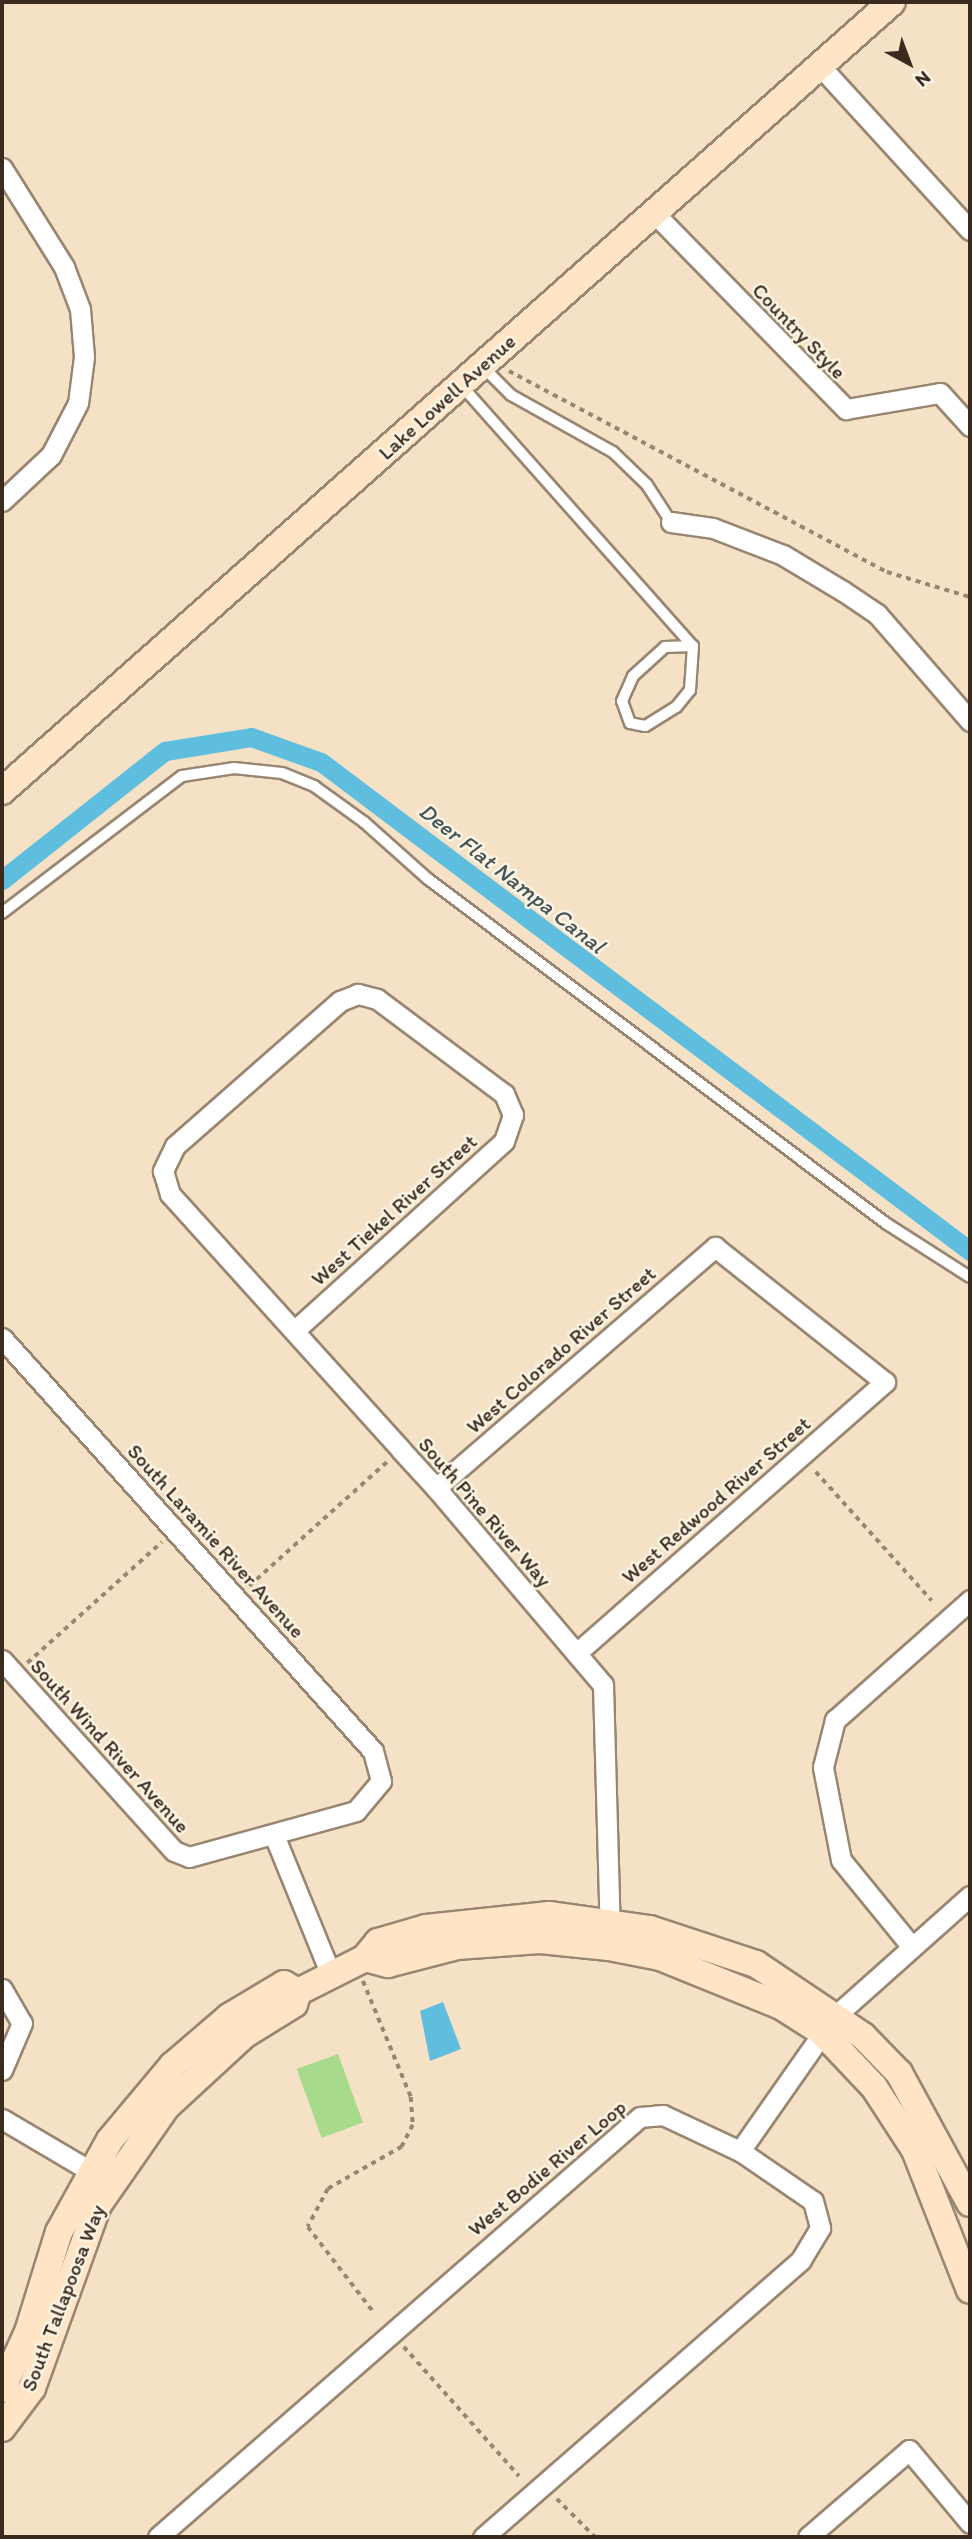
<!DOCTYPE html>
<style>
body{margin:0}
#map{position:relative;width:972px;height:2539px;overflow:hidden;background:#f5e1c5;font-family:Itim,sans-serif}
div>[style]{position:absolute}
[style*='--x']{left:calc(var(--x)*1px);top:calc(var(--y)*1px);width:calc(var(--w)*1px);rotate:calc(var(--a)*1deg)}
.green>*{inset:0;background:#a7da8a;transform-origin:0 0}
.water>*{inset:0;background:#5fbede}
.canal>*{height:19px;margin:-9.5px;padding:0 9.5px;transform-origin:9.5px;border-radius:9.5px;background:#5fbede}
.path>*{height:3.5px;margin-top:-1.75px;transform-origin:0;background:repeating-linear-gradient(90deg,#988672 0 5px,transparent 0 10px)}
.roads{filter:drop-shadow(2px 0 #988672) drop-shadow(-2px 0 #988672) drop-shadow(0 2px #988672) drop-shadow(0 -2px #988672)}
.lane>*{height:10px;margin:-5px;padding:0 5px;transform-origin:5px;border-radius:5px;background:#fff}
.street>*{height:19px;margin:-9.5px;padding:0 9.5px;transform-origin:9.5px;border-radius:9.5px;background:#fff}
.secondary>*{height:26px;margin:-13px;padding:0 13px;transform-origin:13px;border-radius:13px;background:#ffe4c6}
span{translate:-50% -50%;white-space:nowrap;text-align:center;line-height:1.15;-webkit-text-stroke:5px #fcf5e5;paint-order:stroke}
.street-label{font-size:21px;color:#3b2a1e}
.water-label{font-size:23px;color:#465658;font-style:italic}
.frame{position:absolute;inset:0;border:4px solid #3b2a1e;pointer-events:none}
.north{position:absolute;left:874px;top:28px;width:70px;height:70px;-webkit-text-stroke:5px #fcf5e5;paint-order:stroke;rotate:139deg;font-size:19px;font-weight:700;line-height:28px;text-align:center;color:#3b2a1e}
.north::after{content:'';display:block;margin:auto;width:24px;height:32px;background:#3b2a1e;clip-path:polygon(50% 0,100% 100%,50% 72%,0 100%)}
</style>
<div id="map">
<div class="green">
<i style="left:338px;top:2054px;width:73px;height:44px;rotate:70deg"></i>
</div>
<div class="water">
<i style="clip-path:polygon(443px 2002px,461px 2049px,430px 2061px,420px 2011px)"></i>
</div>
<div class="canal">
<i style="--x:2;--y:880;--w:208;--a:-38.4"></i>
<i style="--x:165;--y:751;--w:87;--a:-9.2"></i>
<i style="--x:251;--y:737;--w:74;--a:19.7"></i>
<i style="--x:321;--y:762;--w:813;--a:37"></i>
</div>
<div class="path">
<i style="--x:509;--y:371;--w:428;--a:28"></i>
<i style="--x:887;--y:572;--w:87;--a:16.8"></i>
<i style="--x:816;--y:1472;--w:173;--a:48"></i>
<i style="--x:249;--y:1586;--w:188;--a:-42"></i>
<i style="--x:27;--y:1663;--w:181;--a:-41.9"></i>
<i style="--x:363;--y:1981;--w:126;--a:67.5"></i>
<i style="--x:411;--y:2097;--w:28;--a:86"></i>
<i style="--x:413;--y:2125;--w:25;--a:117"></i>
<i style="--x:402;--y:2147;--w:85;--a:150.4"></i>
<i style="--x:328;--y:2189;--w:43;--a:117.8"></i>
<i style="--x:308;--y:2227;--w:110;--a:52.4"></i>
<i style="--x:404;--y:2347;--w:173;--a:48.3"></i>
<i style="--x:557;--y:2499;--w:54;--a:45"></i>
</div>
<div class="roads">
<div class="lane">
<i style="--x:482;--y:366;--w:41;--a:45"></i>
<i style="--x:511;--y:395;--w:117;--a:29.2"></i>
<i style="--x:613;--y:452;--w:47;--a:44.1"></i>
<i style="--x:647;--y:485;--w:44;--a:57"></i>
<i style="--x:461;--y:385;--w:349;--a:48.4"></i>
<i style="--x:693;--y:646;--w:44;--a:93.9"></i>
<i style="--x:690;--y:690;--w:22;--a:129"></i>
<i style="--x:676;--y:707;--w:36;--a:148"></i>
<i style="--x:645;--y:726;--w:15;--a:-169"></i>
<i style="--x:630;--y:723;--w:23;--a:-110"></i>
<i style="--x:622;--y:701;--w:27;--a:-66"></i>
<i style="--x:633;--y:676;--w:43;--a:-42.2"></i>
<i style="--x:665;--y:647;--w:28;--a:-2"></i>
<i style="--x:2;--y:913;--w:226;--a:-37.3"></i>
<i style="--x:182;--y:776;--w:53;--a:-8.7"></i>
<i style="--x:234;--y:768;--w:48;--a:5.9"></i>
<i style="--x:282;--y:773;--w:35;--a:22"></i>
<i style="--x:314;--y:786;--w:62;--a:35.8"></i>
<i style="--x:364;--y:822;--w:86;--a:41.7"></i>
<i style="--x:428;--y:879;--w:574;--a:36.93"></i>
<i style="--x:887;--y:1224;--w:98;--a:32.6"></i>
</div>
<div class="street">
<i style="--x:820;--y:66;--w:222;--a:47.6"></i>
<i style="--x:2;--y:168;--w:117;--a:57.9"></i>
<i style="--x:64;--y:267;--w:45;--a:69.1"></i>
<i style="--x:80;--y:309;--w:48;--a:85.2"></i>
<i style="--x:84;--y:357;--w:46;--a:97.4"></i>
<i style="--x:78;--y:403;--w:59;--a:117.4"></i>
<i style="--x:51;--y:455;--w:67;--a:136.8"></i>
<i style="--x:653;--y:212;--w:276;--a:45.6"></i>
<i style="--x:846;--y:409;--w:95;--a:-9.7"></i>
<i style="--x:940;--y:393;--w:45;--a:47.7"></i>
<i style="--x:671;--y:522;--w:42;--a:8.1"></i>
<i style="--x:713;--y:528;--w:75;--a:21.1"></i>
<i style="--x:783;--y:555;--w:70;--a:31"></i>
<i style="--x:843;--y:591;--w:41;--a:34.1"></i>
<i style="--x:877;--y:614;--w:142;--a:49"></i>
<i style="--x:294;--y:1331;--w:283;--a:-42.1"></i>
<i style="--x:504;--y:1141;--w:28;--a:-71"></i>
<i style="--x:513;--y:1115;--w:23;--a:-113"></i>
<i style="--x:504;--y:1094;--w:159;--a:-143.2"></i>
<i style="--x:377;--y:999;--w:20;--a:-165"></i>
<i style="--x:358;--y:994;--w:19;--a:159"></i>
<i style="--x:340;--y:1001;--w:220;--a:138.7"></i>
<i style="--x:175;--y:1146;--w:28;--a:116"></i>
<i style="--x:163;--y:1171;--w:24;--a:73"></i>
<i style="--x:170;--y:1194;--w:345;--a:47.9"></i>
<i style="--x:401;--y:1450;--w:52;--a:47.4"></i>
<i style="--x:436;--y:1488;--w:258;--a:49.7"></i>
<i style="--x:603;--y:1685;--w:251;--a:88.4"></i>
<i style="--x:2;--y:1338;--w:555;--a:48.07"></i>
<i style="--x:373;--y:1751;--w:31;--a:75"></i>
<i style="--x:381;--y:1781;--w:39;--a:130"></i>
<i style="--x:356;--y:1811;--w:173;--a:164.6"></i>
<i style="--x:189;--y:1857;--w:16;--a:-158"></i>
<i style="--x:174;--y:1851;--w:257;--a:-132"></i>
<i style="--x:436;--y:1488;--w:369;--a:-40.8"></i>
<i style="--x:715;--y:1247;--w:217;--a:38.5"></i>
<i style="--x:885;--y:1382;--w:411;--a:138.7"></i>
<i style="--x:274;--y:1835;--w:151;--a:67.8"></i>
<i style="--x:912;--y:1947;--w:112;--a:-129.2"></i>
<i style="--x:841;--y:1860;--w:95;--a:-101"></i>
<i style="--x:823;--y:1767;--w:49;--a:-75.7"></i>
<i style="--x:835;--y:1720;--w:181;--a:-41.6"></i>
<i style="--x:2;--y:1989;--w:39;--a:60"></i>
<i style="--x:22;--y:2023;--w:51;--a:113.1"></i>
<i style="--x:2;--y:2119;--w:118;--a:30.5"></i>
<i style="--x:740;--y:2151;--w:164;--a:-55"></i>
<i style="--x:834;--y:2017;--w:182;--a:-41.7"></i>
<i style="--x:158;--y:2537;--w:639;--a:-41.07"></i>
<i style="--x:640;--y:2117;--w:23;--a:-5"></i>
<i style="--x:663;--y:2115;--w:85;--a:25.1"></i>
<i style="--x:740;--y:2151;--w:88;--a:34.4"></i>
<i style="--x:813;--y:2201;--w:28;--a:75"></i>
<i style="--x:820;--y:2228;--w:37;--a:121"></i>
<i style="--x:801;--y:2260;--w:422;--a:138.9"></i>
<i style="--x:808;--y:2537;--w:133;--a:-40.7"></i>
<i style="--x:909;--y:2450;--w:95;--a:50.1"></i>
</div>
<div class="secondary">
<i style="--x:2;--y:791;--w:1189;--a:-41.56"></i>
<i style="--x:365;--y:1958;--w:24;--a:15"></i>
<i style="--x:388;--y:1964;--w:71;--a:-14.6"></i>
<i style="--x:457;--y:1946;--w:83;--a:-4.1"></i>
<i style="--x:540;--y:1940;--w:69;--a:5.8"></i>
<i style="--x:609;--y:1947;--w:52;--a:11.1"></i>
<i style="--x:660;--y:1957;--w:131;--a:22"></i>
<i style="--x:781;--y:2006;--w:49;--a:32.4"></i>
<i style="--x:822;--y:2032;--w:76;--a:46.6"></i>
<i style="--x:874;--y:2087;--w:75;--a:56.9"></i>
<i style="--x:915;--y:2150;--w:150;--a:68.6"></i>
<i style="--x:2;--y:2389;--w:63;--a:-65.5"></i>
<i style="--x:28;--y:2332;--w:105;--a:-72.8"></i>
<i style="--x:59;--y:2232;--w:105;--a:-61"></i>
<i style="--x:110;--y:2140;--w:98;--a:-50"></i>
<i style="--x:173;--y:2065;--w:74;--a:-40.6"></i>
<i style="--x:229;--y:2017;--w:64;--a:-31"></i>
<i style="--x:284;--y:1984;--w:16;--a:30"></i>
<i style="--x:2;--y:2428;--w:50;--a:-53.1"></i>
<i style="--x:32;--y:2388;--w:195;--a:-70.2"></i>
<i style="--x:98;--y:2205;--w:119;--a:-55.2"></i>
<i style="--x:166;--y:2107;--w:106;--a:-42.7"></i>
<i style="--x:244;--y:2035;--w:59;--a:-31.8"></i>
<i style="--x:294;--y:2004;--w:13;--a:-72"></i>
<i style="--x:298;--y:1992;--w:75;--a:-26.9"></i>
<i style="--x:365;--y:1958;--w:21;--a:-51"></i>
<i style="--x:378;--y:1942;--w:50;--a:-16.3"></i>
<i style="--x:426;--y:1928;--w:124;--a:-6"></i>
<i style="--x:549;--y:1915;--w:102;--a:7.9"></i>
<i style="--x:650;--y:1929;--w:112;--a:18.3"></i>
<i style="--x:756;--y:1964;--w:129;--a:33.9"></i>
<i style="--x:863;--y:2036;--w:52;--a:45.8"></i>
<i style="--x:899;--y:2073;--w:148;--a:61.4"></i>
</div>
</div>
<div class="street-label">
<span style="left:799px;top:331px;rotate:46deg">Country Style</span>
<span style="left:447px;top:397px;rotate:-42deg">Lake Lowell Avenue</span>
<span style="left:394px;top:1210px;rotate:-42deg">West Tiekel River Street</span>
<span style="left:561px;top:1350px;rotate:-41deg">West Colorado River Street</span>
<span style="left:716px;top:1500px;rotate:-41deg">West Redwood River Street</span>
<span style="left:485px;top:1512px;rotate:49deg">South Pine River Way</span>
<span style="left:216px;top:1541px;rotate:48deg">South Laramie River Avenue</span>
<span style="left:110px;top:1746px;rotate:48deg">South Wind River Avenue</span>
<span style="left:547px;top:2168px;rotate:-40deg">West Bodie River Loop</span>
<span style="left:63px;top:2298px;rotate:-69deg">South Tallapoosa Way</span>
</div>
<div class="water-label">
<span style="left:512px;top:878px;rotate:38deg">Deer Flat Nampa Canal</span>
</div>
<div class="frame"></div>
<div class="north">N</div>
</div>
